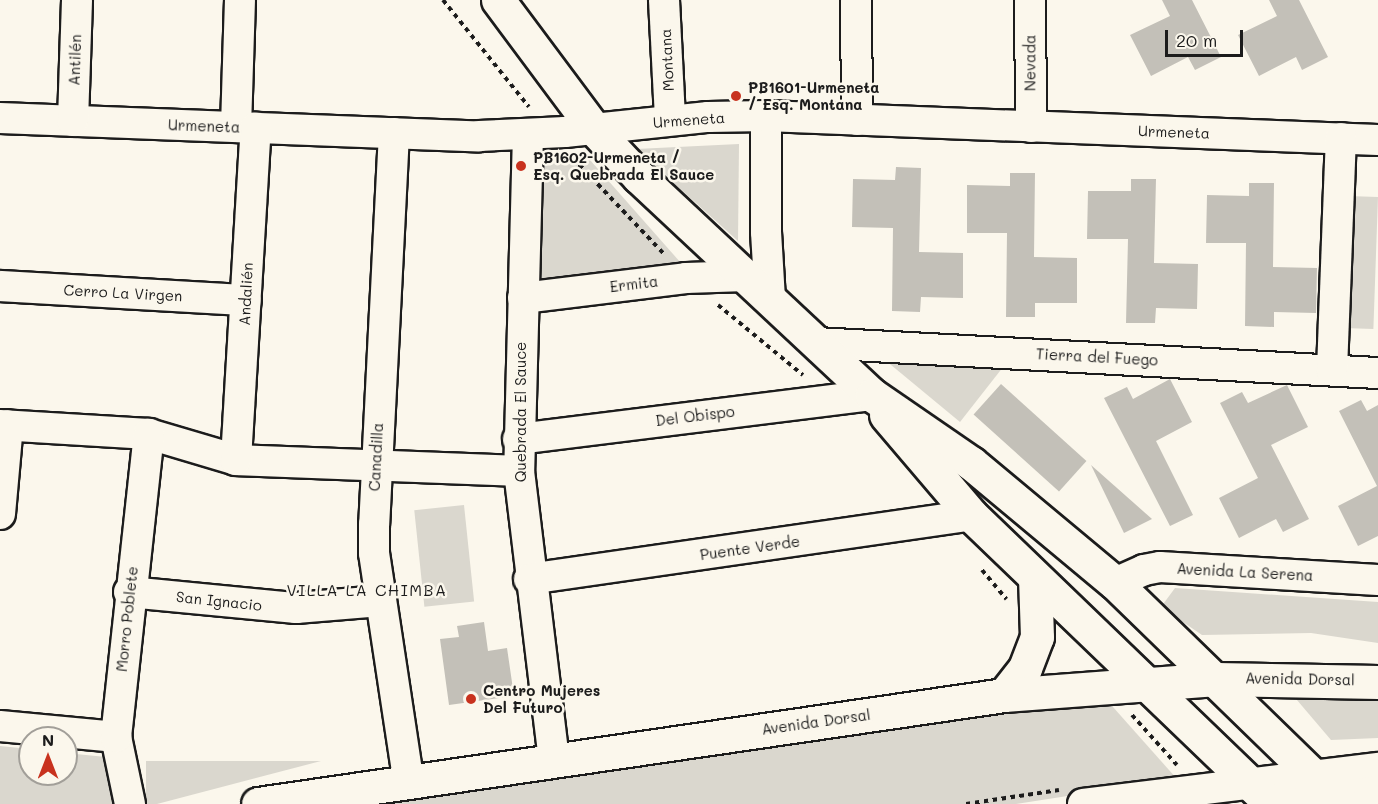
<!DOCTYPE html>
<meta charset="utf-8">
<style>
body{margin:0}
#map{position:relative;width:1378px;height:804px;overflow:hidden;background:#fbf7ec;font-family:Mali,sans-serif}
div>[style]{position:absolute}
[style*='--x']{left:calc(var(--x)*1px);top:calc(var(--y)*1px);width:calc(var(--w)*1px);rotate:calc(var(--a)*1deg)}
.green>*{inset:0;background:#dad7ce;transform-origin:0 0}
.building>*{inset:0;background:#c3c0b8;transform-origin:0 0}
.path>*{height:4px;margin-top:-2px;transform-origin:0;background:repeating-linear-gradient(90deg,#1c1c1c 0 4.5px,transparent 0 9px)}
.roads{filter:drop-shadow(2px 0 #1c1c1c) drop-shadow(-2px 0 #1c1c1c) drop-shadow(0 2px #1c1c1c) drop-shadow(0 -2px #1c1c1c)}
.minor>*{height:30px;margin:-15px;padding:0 15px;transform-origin:15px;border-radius:15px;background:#fbf7ec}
.major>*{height:33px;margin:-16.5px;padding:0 16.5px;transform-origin:16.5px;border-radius:16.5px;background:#fbf7ec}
.dots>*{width:16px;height:16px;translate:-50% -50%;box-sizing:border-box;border:3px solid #fbf7ec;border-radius:50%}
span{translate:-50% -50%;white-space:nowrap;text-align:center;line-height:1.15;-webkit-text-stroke:5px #fbf7ec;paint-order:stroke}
.street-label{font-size:15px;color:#1c1c1c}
.poi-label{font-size:15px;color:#1c1c1c;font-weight:700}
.left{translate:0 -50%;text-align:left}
.neighbourhood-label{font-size:16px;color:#1c1c1c;letter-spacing:1.5px}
.north{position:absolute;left:18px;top:726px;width:60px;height:60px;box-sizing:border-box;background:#fbf7ec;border:2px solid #a29f99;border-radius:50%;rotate:0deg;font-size:16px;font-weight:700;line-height:24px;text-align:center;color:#1c1c1c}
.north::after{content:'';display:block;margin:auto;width:21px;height:27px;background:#c8321e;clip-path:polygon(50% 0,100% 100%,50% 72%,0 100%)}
.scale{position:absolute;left:1165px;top:30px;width:78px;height:27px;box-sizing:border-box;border:3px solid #1c1c1c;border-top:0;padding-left:8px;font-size:18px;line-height:21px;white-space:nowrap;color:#1c1c1c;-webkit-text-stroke:4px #fbf7ec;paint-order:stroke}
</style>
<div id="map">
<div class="green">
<i style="clip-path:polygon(739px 144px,738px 241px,636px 149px)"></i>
<i style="clip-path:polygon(539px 152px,583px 152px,688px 271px,539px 287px)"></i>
<i style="left:1348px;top:196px;width:30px;height:132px;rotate:2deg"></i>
<i style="clip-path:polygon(879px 355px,1007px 362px,960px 422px)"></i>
<i style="left:464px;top:505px;width:97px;height:50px;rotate:84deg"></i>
<i style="clip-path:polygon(1175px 588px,1378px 602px,1378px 643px,1311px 633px,1202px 635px,1161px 607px)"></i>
<i style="clip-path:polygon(1291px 693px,1378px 696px,1378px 738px,1331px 740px)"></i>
<i style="clip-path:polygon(1105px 698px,1177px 779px,1016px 804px,362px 804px)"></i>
<i style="clip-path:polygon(0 746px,30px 749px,30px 774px,66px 774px,66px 753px,126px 759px,125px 804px,0 804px)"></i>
<i style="clip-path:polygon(146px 761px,321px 761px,157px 804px,146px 804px)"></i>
</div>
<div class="building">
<i style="clip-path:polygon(1162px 0,1192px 0,1221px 57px,1195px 70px,1188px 57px,1151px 76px,1130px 35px,1170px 16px)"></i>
<i style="clip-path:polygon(1269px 0,1299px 0,1328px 57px,1302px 70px,1296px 57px,1259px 76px,1238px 35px,1277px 16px)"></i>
<i style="clip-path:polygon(896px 167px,921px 168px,919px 252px,963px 253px,963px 298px,921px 297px,920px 312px,892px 311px,893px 228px,852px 227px,853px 179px,895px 180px)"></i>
<i style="clip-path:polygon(1010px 173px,1035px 173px,1034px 257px,1077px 258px,1077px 303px,1035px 303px,1035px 317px,1006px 317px,1007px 233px,967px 233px,967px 185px,1010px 186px)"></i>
<i style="clip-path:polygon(1131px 179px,1156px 179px,1154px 263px,1198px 264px,1197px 309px,1156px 308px,1155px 323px,1126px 323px,1128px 239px,1087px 239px,1088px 191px,1131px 191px)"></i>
<i style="clip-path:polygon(1249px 183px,1274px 183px,1273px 267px,1317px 268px,1316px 313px,1274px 312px,1274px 327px,1245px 326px,1246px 243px,1206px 243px,1207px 195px,1249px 196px)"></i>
<i style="clip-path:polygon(1170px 379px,1192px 422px,1156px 441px,1193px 515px,1170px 526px,1104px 398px,1127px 387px,1133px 399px)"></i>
<i style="left:1001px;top:384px;width:115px;height:41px;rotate:42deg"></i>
<i style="clip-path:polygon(1287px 385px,1308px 427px,1271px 445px,1309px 519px,1283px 532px,1276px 519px,1239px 538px,1219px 498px,1258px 478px,1220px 403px,1242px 392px,1248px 403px)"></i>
<i style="clip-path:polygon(1361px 400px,1367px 411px,1378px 405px,1378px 536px,1358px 546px,1338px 506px,1377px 486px,1339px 411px)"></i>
<i style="clip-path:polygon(1091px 465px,1152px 519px,1124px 533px)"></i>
<i style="clip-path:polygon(484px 622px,488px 651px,507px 648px,514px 696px,449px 705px,440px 639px,459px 637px,457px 626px)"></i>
</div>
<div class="path">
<i style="--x:443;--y:0;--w:137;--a:51.2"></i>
<i style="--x:573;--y:158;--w:131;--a:46.5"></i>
<i style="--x:718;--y:305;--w:110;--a:39.5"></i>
<i style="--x:982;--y:570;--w:38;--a:50"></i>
<i style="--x:1132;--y:715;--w:67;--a:48"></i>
<i style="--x:966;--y:804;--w:94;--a:-8.6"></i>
</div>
<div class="roads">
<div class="minor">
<i style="--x:664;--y:0;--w:120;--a:87.1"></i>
<i style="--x:856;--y:0;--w:120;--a:89.5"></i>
<i style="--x:1030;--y:0;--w:127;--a:89.5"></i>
<i style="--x:766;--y:116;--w:116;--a:90"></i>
<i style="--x:766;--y:232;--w:67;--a:86.6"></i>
<i style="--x:0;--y:118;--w:479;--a:2.2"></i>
<i style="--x:479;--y:136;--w:86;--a:-2.7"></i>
<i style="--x:565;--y:132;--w:144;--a:-6"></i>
<i style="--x:708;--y:117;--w:58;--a:-1"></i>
<i style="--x:766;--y:116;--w:612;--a:2.25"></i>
<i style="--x:73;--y:121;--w:121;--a:-88.1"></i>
<i style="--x:236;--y:127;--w:127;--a:-88.2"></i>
<i style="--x:394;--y:133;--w:392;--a:92.9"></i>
<i style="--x:374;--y:524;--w:29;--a:90"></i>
<i style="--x:374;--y:553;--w:229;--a:81.4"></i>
<i style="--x:528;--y:134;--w:337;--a:91.5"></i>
<i style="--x:519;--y:471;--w:290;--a:83.1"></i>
<i style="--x:0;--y:286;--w:246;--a:3.3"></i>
<i style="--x:523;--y:298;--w:164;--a:-7"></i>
<i style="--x:686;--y:278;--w:60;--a:-1.9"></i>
<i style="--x:816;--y:343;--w:563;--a:3.06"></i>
<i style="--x:1332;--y:370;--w:232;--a:-87.8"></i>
<i style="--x:0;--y:425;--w:149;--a:3.5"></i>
<i style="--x:149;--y:434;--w:91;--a:16.6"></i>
<i style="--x:236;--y:460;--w:283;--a:2.2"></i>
<i style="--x:518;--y:439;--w:357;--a:-7.1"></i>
<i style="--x:236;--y:460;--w:333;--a:-86.6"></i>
<i style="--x:0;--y:514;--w:89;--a:-84.9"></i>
<i style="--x:529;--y:579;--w:447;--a:-8.2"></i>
<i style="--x:1115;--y:583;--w:32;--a:-24"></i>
<i style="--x:1144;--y:570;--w:16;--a:-11"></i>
<i style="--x:1160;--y:567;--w:218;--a:3.4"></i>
<i style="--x:129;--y:592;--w:168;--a:5.5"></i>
<i style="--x:296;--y:608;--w:85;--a:-4.7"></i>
<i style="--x:0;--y:726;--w:117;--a:5.4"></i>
<i style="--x:130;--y:804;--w:68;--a:-101.8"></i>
<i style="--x:116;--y:737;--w:305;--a:-83.8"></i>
<i style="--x:1083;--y:804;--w:297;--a:-7"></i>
<i style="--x:1290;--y:804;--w:89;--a:-8.4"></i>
</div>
<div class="major">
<i style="--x:498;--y:0;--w:161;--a:53.3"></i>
<i style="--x:594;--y:129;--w:66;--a:46.8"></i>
<i style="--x:639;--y:177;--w:319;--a:43.1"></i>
<i style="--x:872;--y:395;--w:120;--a:34.5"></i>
<i style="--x:971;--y:463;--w:187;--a:39.8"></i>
<i style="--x:1115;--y:583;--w:317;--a:44.2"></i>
<i style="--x:886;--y:415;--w:131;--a:49.6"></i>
<i style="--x:971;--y:515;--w:417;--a:43.9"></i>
<i style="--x:1004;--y:695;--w:34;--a:-52"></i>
<i style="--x:1025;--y:668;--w:33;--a:-69"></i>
<i style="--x:1037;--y:637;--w:59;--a:-91.9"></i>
<i style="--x:258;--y:804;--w:754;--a:-8.31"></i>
<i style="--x:1004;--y:695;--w:213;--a:-4.3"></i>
<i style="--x:1216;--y:679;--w:162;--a:1.1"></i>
</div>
</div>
<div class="dots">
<i style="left:736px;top:96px;background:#c8321e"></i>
<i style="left:521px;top:166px;background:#c8321e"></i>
<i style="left:471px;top:699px;background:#c8321e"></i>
</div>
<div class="street-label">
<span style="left:75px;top:60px;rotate:-88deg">Antilén</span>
<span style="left:667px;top:60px;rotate:-93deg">Montana</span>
<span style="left:1030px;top:63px;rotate:-90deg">Nevada</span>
<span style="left:689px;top:120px;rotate:-4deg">Urmeneta</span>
<span style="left:204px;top:126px;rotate:2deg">Urmeneta</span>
<span style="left:1174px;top:132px;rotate:2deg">Urmeneta</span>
<span style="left:634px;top:284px;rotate:-7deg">Ermita</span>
<span style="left:123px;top:293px;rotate:3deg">Cerro La Virgen</span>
<span style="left:246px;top:294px;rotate:-87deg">Andalién</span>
<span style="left:1097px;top:357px;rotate:3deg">Tierra del Fuego</span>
<span style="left:521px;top:412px;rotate:-90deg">Quebrada El Sauce</span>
<span style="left:695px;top:416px;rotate:-7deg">Del Obispo</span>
<span style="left:376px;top:457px;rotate:-87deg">Canadilla</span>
<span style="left:750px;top:548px;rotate:-8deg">Puente Verde</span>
<span style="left:1245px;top:572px;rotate:3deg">Avenida La Serena</span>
<span style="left:219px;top:601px;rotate:6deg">San Ignacio</span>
<span style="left:127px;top:619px;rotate:-84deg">Morro Poblete</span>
<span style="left:1300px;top:679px;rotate:1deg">Avenida Dorsal</span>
<span style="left:816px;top:722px;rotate:-8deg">Avenida Dorsal</span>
</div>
<div class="poi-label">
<span class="left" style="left:748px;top:96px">PB1601-Urmeneta<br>/ Esq. Montana</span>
<span class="left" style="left:533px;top:166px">PB1602-Urmeneta /<br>Esq. Quebrada El Sauce</span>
<span class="left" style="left:483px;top:699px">Centro Mujeres<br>Del Futuro</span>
</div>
<div class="neighbourhood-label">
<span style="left:367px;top:590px">VILLA LA CHIMBA</span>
</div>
<div class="north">N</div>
<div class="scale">20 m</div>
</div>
